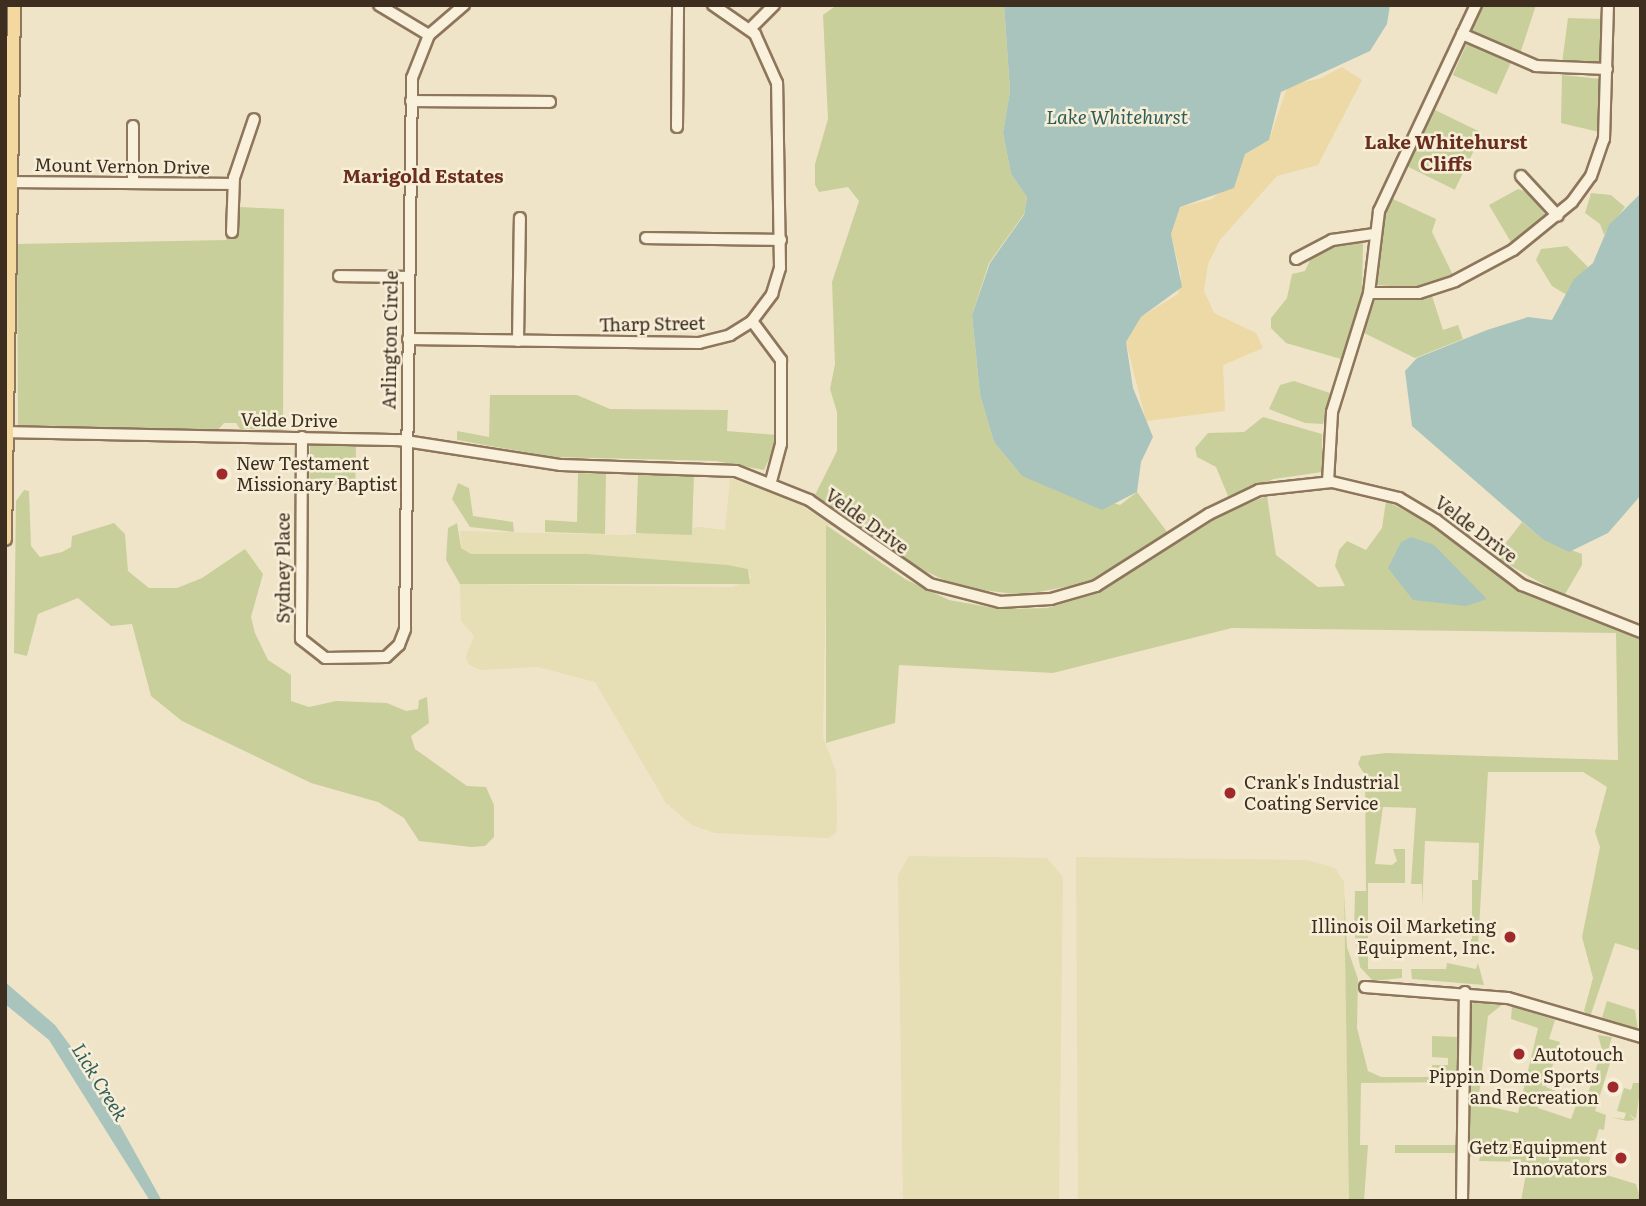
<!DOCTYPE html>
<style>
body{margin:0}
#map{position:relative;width:1646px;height:1206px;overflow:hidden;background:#f0e4c8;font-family:Literata,serif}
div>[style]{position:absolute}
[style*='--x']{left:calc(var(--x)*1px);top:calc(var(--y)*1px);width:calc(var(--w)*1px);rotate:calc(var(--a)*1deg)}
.farmland>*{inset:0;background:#e6deb5}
.green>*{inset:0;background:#c9cf9b;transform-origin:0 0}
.sand>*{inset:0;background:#ecd9a5}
.water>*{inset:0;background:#a9c4bc}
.roads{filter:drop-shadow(2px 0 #8d765c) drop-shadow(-2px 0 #8d765c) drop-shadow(0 2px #8d765c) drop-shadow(0 -2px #8d765c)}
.minor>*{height:10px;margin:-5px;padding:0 5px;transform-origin:5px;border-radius:5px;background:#faf1dc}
.major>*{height:12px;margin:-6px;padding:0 6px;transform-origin:6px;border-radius:6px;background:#f3d9a0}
.dots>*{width:19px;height:19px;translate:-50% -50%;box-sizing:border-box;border:4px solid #f7eed8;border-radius:50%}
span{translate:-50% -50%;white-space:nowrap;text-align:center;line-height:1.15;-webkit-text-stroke:5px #f7eed8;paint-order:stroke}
.street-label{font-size:18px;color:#3d2e20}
.poi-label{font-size:18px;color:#3d2e20}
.left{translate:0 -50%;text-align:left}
.right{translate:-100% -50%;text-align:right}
.water-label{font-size:19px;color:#2f5d5a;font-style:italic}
.neighbourhood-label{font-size:19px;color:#6b2e1e;font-weight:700}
.frame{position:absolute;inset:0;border:7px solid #3d2e20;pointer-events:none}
</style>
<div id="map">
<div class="farmland">
<i style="clip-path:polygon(730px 478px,784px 495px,833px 526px,827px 525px,823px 737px,836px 771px,837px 821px,836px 833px,829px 838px,715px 833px,692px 825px,666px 803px,595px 682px,538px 667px,480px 670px,468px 664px,466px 656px,474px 636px,461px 621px,460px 584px,733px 587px,751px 578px,748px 569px,728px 565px,587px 554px,471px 554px,461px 548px,460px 531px,625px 535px,699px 527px,725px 530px)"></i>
<i style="clip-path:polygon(909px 856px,1047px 858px,1063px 877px,1059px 1201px,903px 1201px,898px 875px)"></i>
<i style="clip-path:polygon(1076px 857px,1307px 860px,1335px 868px,1344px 882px,1349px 1201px,1078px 1201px)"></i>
</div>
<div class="green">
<i style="clip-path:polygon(837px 5px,1004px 5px,1010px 91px,1003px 133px,1011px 174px,1027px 197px,1024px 214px,989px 263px,972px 315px,980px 395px,994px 442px,1022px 476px,1120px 505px,1137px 492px,1168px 533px,1086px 583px,1023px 595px,959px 587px,900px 559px,815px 495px,837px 451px,837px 412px,830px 389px,835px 364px,832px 282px,859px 201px,848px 187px,819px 192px,815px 185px,815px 164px,828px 119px,823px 15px)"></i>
<i style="clip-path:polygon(1482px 5px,1536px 5px,1520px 54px,1472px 30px)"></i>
<i style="clip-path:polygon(1568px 18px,1602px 19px,1600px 62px,1562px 63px)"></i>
<i style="left:1467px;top:43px;width:48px;height:35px;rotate:24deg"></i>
<i style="clip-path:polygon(1562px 75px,1601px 79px,1599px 132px,1561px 123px)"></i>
<i style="left:1433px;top:109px;width:55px;height:63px;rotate:26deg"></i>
<i style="clip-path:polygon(1518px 189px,1528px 192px,1547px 217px,1512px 244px,1489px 205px)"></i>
<i style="clip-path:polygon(1591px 193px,1611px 195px,1625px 207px,1604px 235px,1600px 224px,1585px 213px)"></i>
<i style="clip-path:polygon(1391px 198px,1436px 219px,1432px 232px,1453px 275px,1411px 288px,1377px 285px,1377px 243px)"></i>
<i style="clip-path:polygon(239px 207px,284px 209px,283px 430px,240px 429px,236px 423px,224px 423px,218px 430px,18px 425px,17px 244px,226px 240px,227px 232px,238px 232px)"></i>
<i style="clip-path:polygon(1363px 242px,1362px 295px,1341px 359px,1286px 343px,1271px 328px,1271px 318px,1287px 298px,1292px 274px,1305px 271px,1312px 256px,1327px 248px)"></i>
<i style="clip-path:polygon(1567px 246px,1588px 267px,1567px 295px,1552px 286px,1536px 260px,1541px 249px)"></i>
<i style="clip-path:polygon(1432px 296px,1443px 330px,1458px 325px,1463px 339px,1415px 358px,1364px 333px,1375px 300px)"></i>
<i style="clip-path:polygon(1294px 381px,1330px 393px,1323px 424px,1305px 423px,1269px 409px,1280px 385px)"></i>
<i style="clip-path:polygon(490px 395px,577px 395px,610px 409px,728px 410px,727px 431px,777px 435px,776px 444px,764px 470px,716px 461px,553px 457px,457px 440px,457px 431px,489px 437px)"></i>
<i style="clip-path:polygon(1263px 417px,1322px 434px,1322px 472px,1274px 479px,1228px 496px,1216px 467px,1197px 457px,1195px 448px,1208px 433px,1244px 432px)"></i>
<i style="left:356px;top:446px;width:39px;height:46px;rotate:91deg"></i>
<i style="clip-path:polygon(578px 473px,606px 474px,605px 534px,545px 532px,545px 520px,577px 522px)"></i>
<i style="left:638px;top:474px;width:56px;height:59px;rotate:2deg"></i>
<i style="clip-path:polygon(458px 483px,469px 488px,473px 516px,513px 522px,514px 532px,470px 527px,452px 499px)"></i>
<i style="clip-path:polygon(24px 490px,29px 491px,31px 546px,40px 557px,62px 552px,71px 547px,72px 536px,114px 523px,125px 534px,128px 571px,149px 588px,177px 588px,202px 578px,245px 549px,263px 574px,251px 617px,255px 633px,268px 660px,291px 675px,291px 701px,309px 707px,336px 701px,387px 703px,406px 711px,418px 709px,419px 700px,427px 697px,429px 723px,411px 736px,415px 749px,467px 786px,486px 787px,494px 805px,494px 837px,485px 846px,471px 847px,419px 841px,404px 818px,378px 802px,311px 783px,182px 721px,151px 696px,132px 624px,111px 626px,78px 598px,38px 614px,27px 656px,14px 653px,16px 501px)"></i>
<i style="clip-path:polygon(1267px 496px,1276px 555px,1318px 587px,1345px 586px,1335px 566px,1339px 550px,1347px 541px,1366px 550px,1382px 528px,1386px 501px,1427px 522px,1516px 590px,1641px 640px,1641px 951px,1615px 943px,1590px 1017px,1584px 1011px,1593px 978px,1582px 937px,1600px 847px,1595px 832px,1607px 787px,1583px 772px,1488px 772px,1478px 946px,1464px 946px,1464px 940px,1472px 939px,1472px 880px,1478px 880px,1479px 843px,1425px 841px,1422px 907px,1422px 884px,1411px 884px,1416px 808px,1383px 807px,1375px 864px,1392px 865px,1397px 861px,1393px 849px,1405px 849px,1405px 883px,1368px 883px,1368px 969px,1402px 969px,1402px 978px,1373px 981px,1360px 967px,1354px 930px,1355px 891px,1366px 891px,1365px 775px,1358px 764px,1361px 756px,1386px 753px,1618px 760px,1616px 633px,1232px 628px,1053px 673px,899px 665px,895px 723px,826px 743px,826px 525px,905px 579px,949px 600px,1000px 609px,1047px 608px,1098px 593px,1227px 512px)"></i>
<i style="clip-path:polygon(1522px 522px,1542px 539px,1582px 554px,1582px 565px,1564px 596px,1495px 557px)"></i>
<i style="clip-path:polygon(457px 523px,461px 548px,471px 554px,587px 554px,728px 565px,748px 569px,750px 584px,460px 584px,446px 560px,448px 528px)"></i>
<i style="clip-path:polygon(1344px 891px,1347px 947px,1358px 979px,1357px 1028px,1368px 1071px,1381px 1077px,1432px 1077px,1432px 1065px,1448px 1065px,1448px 1058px,1432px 1057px,1432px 1036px,1459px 1037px,1458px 1082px,1361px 1083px,1360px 1145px,1368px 1145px,1364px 1201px,1349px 1201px)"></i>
<i style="clip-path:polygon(1447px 963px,1476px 969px,1478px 963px,1484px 985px,1412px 979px,1411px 969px,1446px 969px)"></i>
<i style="clip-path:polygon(1479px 999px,1503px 1004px,1488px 1016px,1478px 1104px,1518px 1113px,1538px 1028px,1511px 1019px,1512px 1006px,1555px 1020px,1549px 1039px,1560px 1042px,1546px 1087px,1556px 1091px,1544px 1091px,1538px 1108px,1571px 1119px,1578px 1100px,1588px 1093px,1602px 1050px,1598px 1035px,1612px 1037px,1606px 1057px,1611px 1060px,1595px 1111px,1606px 1115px,1604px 1130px,1599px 1129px,1587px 1169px,1636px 1184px,1641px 1201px,1521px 1201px,1528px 1162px,1479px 1161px,1481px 1153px,1475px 1151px,1469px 1159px,1471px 1005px)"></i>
<i style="clip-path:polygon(1607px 1001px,1635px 1010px,1638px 1030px,1601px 1021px)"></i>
<i style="clip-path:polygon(1633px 1083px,1641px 1083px,1636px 1119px,1629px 1114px,1635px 1120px,1627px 1121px,1611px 1117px,1624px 1119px,1626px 1113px,1617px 1111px,1624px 1088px,1631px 1090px)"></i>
<i style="left:1395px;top:1145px;width:62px;height:8px"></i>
</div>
<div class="sand">
<i style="clip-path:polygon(1342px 67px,1362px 80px,1318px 165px,1277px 176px,1220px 240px,1208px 264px,1204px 291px,1214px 313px,1256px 333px,1263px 348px,1223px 365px,1225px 411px,1146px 421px,1126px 342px,1141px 317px,1178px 294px,1181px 275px,1171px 234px,1180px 207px,1212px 199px,1237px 176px,1245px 154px,1269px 140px,1288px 85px,1319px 79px)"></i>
</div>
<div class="water">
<i style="clip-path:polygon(1004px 5px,1390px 5px,1387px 24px,1370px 51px,1281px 92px,1269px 140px,1245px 154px,1234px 188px,1180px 207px,1171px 234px,1182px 287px,1141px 317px,1126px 342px,1133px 388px,1153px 437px,1141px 462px,1137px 492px,1102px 510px,1022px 476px,994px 442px,980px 395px,972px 315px,990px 263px,1024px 215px,1027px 197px,1011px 174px,1003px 133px,1010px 91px)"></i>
<i style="clip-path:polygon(1641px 193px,1641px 495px,1608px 533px,1569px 552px,1542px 539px,1412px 426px,1405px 371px,1417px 358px,1487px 330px,1528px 317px,1552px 320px,1574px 279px,1593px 263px,1609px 225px)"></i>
<i style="clip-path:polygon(1411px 537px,1434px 545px,1487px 599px,1466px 606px,1413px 600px,1388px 568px,1401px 542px)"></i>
<i style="clip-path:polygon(5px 982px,55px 1025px,92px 1075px,162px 1201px,150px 1201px,49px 1040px,5px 1004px)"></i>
</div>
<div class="roads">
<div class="minor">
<i style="--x:379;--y:5;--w:58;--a:31"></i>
<i style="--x:750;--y:29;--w:34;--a:-45"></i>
<i style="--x:1462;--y:34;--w:81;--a:23.4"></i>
<i style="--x:1536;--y:66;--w:71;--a:2.4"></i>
<i style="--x:411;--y:101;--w:139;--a:0.4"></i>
<i style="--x:677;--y:127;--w:122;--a:-89.5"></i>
<i style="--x:1521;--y:176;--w:54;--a:47.2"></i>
<i style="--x:11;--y:182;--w:222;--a:0.5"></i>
<i style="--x:133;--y:183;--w:57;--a:-90"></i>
<i style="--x:232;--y:232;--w:54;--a:-87.9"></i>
<i style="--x:234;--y:178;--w:62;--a:-71.3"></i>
<i style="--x:646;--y:238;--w:135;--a:0.8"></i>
<i style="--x:1296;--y:259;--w:41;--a:-27.8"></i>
<i style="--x:1332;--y:240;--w:41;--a:-8.3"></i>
<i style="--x:339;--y:276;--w:69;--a:0.8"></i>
<i style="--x:1369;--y:293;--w:50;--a:0"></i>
<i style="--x:1419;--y:293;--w:38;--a:-18"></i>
<i style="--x:1455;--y:281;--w:66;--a:-28.1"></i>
<i style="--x:1513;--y:250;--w:76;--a:-39.1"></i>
<i style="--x:1572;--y:202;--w:32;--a:-54"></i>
<i style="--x:1591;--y:176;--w:39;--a:-71"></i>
<i style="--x:1604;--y:139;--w:134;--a:-88.3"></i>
<i style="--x:752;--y:321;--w:49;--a:53.4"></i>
<i style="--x:781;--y:360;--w:84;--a:90"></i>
<i style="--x:781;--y:444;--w:38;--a:105"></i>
<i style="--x:408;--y:339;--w:291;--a:0.8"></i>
<i style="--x:699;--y:343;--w:32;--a:-14"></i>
<i style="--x:730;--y:335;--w:26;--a:-32"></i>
<i style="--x:752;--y:321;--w:34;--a:-53"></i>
<i style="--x:772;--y:294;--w:27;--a:-73"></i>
<i style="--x:780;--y:268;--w:185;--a:-90.9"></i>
<i style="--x:777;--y:83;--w:54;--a:-114.2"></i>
<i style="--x:755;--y:34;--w:51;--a:-145.4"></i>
<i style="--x:518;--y:341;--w:123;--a:-89.1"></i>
<i style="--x:7;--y:432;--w:392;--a:1.2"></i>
<i style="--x:399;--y:440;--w:164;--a:8.8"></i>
<i style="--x:561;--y:465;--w:175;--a:2"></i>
<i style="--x:736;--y:471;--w:79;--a:21.7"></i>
<i style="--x:809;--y:500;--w:147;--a:34.8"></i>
<i style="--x:930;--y:584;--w:72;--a:14.4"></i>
<i style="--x:1000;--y:602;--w:51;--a:-3.4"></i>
<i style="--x:1051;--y:599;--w:47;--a:-16.1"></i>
<i style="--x:1096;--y:586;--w:134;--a:-32.5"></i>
<i style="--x:1209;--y:514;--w:55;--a:-25.6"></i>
<i style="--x:1259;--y:490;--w:73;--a:-6.3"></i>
<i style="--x:1332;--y:482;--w:69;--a:13.4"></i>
<i style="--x:1399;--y:498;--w:43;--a:30.7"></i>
<i style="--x:1436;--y:520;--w:108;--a:37.1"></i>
<i style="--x:1522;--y:585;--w:128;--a:21.6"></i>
<i style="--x:302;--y:437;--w:202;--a:90.3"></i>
<i style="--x:301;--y:639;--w:31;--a:38"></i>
<i style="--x:325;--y:658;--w:61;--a:-0.9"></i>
<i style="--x:386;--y:657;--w:18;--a:-43"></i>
<i style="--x:399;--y:645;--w:17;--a:-69"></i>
<i style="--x:405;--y:629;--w:551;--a:-89.27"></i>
<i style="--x:412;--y:78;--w:46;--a:-68.4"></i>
<i style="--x:429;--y:35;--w:46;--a:-40.6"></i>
<i style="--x:1328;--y:482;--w:70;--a:-86.7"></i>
<i style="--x:1332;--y:412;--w:125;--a:-72.7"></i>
<i style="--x:1369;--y:293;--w:83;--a:-83"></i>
<i style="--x:1379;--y:211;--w:228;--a:-64.8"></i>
<i style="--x:1365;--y:987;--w:143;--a:4.4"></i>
<i style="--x:1508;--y:998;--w:139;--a:16.3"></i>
<i style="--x:1462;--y:1201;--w:209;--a:-89.2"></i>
</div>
<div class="major">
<i style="--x:5;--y:539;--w:534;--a:-89.03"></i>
</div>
</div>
<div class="dots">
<i style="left:222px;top:474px;background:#9e2a2b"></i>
<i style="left:1230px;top:793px;background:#9e2a2b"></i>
<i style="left:1510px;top:937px;background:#9e2a2b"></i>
<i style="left:1519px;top:1054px;background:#9e2a2b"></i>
<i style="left:1613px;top:1087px;background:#9e2a2b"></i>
<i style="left:1621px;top:1158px;background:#9e2a2b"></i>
</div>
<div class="street-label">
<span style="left:122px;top:166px;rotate:1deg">Mount Vernon Drive</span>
<span style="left:652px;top:324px;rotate:-1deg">Tharp Street</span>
<span style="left:390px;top:340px;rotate:-89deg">Arlington Circle</span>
<span style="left:289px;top:420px;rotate:1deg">Velde Drive</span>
<span style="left:867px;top:521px;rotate:36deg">Velde Drive</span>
<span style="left:1476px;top:529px;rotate:37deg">Velde Drive</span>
<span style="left:283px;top:568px;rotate:-90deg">Sydney Place</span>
</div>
<div class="poi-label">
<span class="left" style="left:236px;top:474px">New Testament<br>Missionary Baptist</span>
<span class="left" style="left:1244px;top:793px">Crank's Industrial<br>Coating Service</span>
<span class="right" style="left:1496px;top:937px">Illinois Oil Marketing<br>Equipment, Inc.</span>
<span class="left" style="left:1533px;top:1054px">Autotouch</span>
<span class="right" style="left:1599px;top:1087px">Pippin Dome Sports<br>and Recreation</span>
<span class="right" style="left:1607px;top:1158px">Getz Equipment<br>Innovators</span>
</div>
<div class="water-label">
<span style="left:1117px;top:117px">Lake Whitehurst</span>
<span style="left:100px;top:1082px;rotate:58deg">Lick Creek</span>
</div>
<div class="neighbourhood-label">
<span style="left:1446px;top:153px">Lake Whitehurst<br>Cliffs</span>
<span style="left:423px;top:176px">Marigold Estates</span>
</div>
<div class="frame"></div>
</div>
